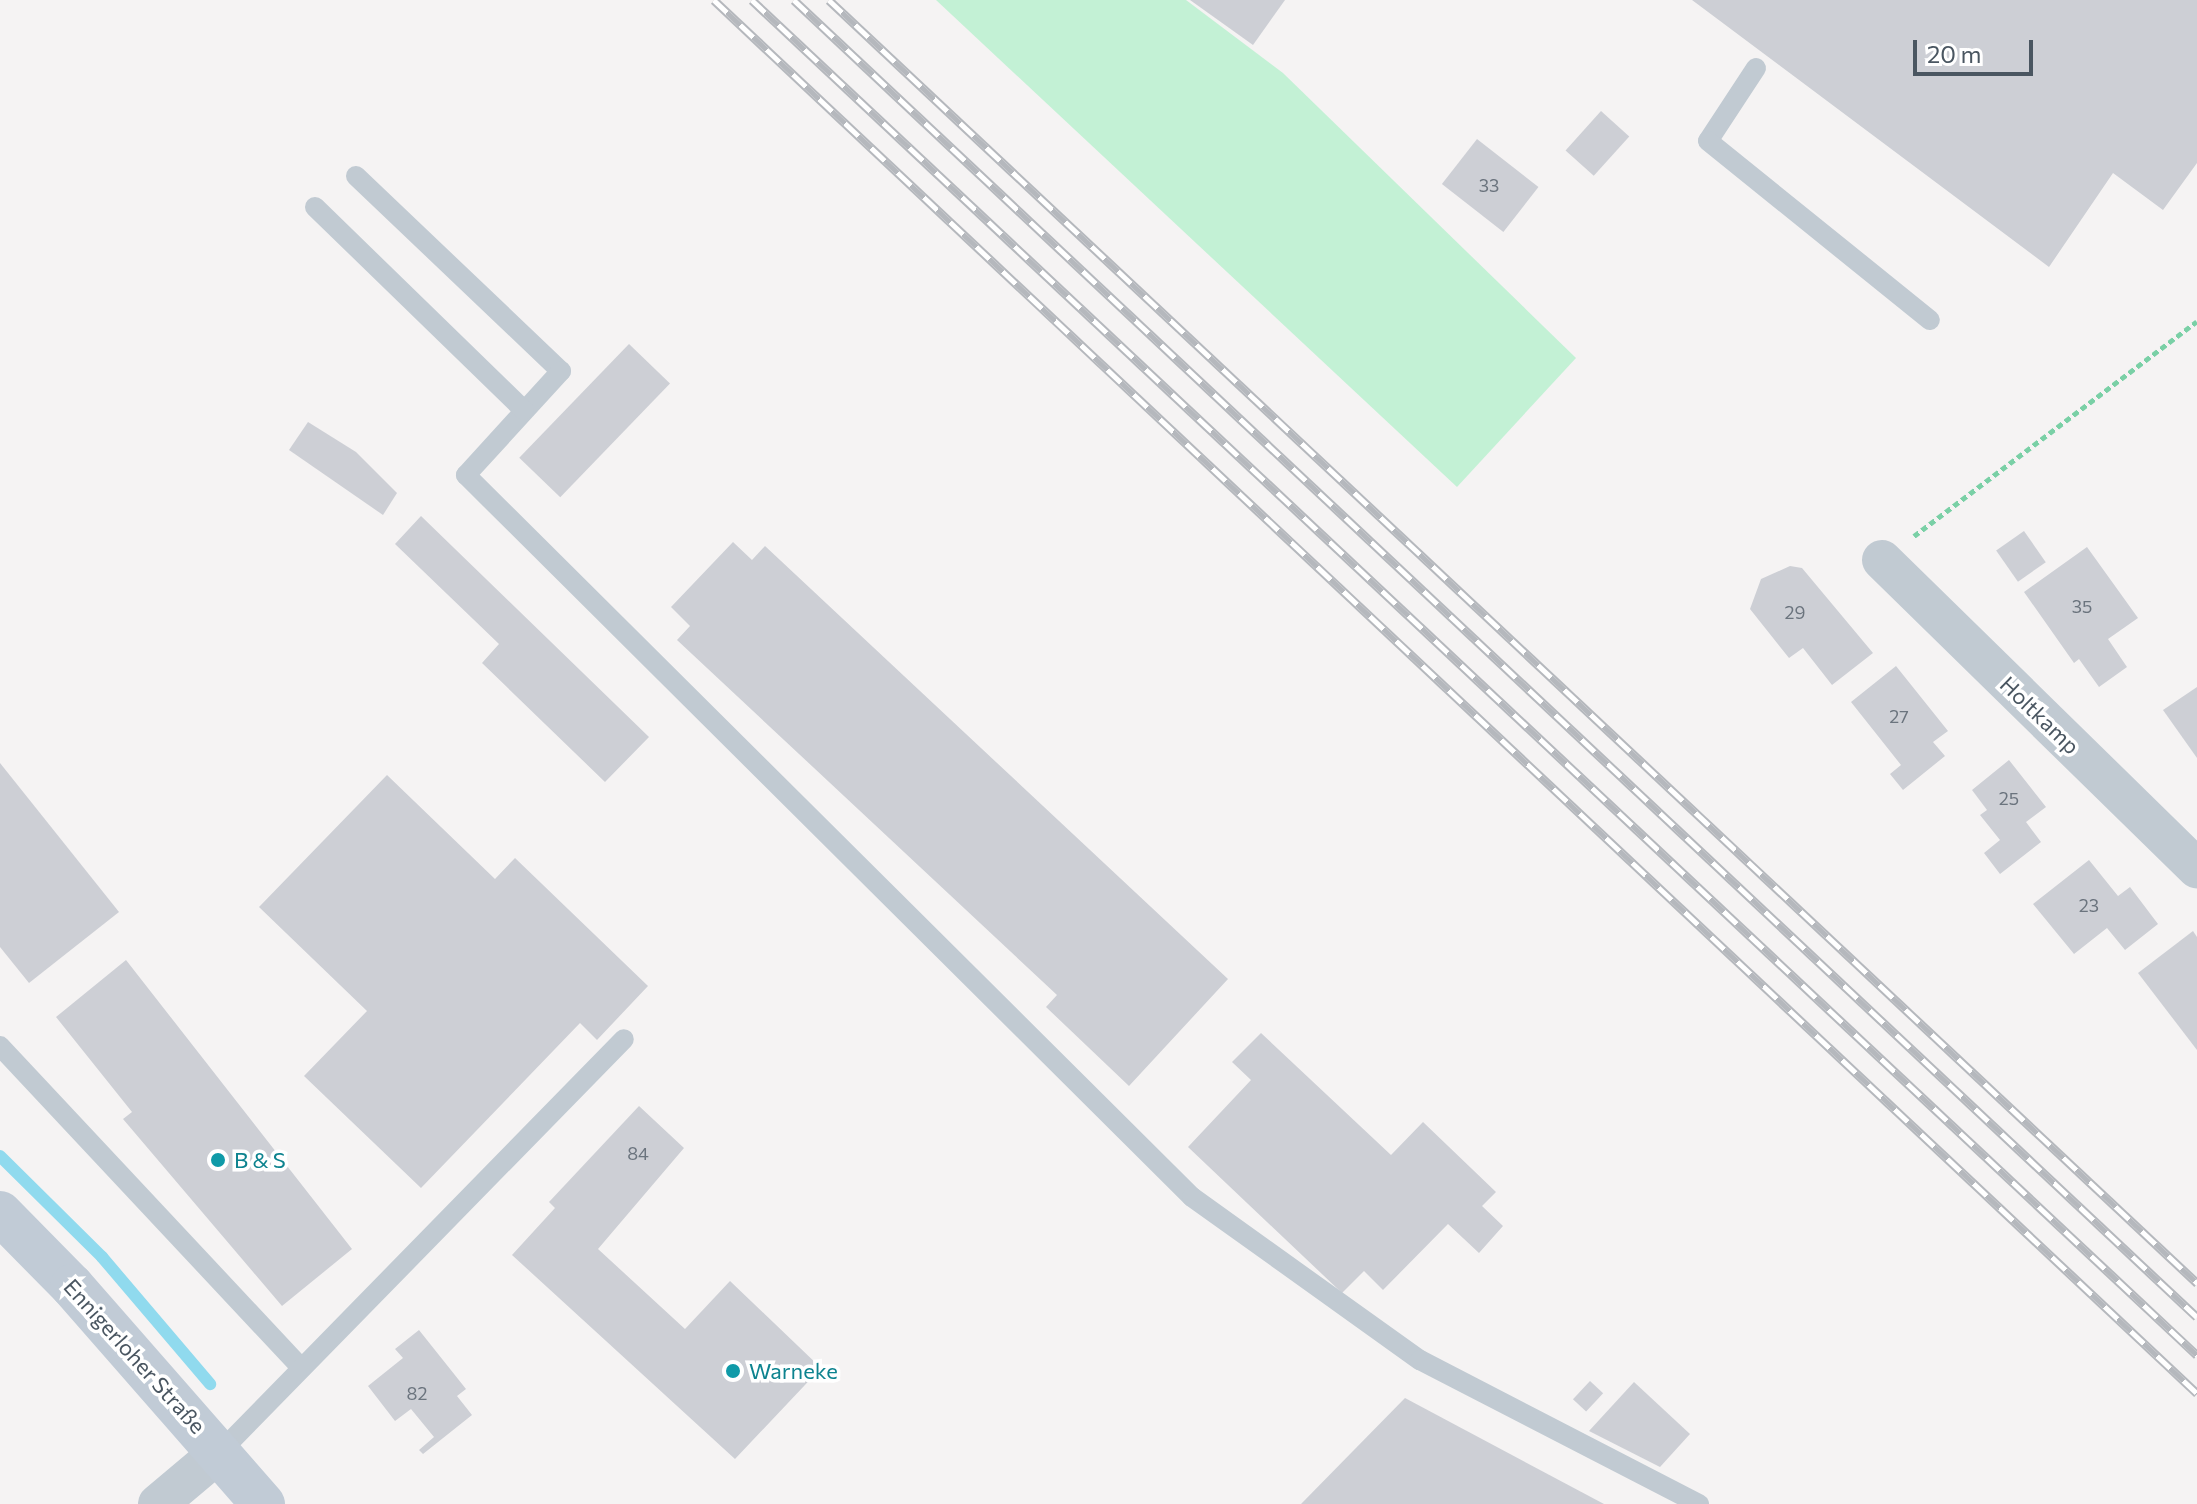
<!DOCTYPE html>
<meta charset="utf-8">
<style>
body{margin:0}
#map{position:relative;width:2197px;height:1504px;overflow:hidden;background:#f5f3f3;font-family:Commissioner,sans-serif}
div>[style]{position:absolute}
[style*='--x']{left:calc(var(--x)*1px);top:calc(var(--y)*1px);width:calc(var(--w)*1px);rotate:calc(var(--a)*1deg)}
.green>*{inset:0;background:#c3f1d5}
.stream>*{height:12px;margin:-6px;padding:0 6px;transform-origin:6px;border-radius:6px;background:#90daee}
.building>*{inset:0;background:#cdcfd5;transform-origin:0 0}
.path>*{height:5px;margin-top:-2.5px;transform-origin:0;background:repeating-linear-gradient(90deg,#7ad0a6 0 6px,transparent 0 10px)}
.lane>*{height:20px;margin:-10px;padding:0 10px;transform-origin:10px;border-radius:10px;background:#c1cad2}
.street>*{height:40px;margin:-20px;padding:0 20px;transform-origin:20px;border-radius:20px;background:#c1cad2}
.secondary>*{height:44px;margin:-22px;padding:0 22px;transform-origin:22px;border-radius:22px;background:#c1cbd6}
.rail>*{height:9px;margin-top:-4.5px;transform-origin:0;background:repeating-linear-gradient(90deg,#fff 0 18px,#b5b8bd 0 36px);box-sizing:border-box;border-block:2px solid #b5b8bd}
.dots>*{width:22px;height:22px;translate:-50% -50%;box-sizing:border-box;border:4px solid #fff;border-radius:50%}
span{translate:-50% -50%;white-space:nowrap;text-align:center;line-height:1.15;-webkit-text-stroke:7px #fff;paint-order:stroke}
.number-label{font-size:18px;color:#6b747e}
.number-label span{-webkit-text-stroke-width:0}
.street-label{font-size:22px;color:#4a5661}
.culture-label{font-size:22px;color:#0d838f}
.left{translate:0 -50%;text-align:left}
.scale{position:absolute;left:1913px;top:40px;width:120px;height:36px;box-sizing:border-box;border:4px solid #4a5661;border-top:0;padding-left:10px;font-size:24px;line-height:28px;white-space:nowrap;color:#4a5661;-webkit-text-stroke:6px #fff;paint-order:stroke}
</style>
<div id="map">
<div class="green">
<i style="clip-path:polygon(936px 0,1186px 0,1283px 73px,1576px 358px,1457px 487px)"></i>
</div>
<div class="stream">
<i style="--x:0;--y:1156;--w:144;--a:44.7"></i>
<i style="--x:102;--y:1257;--w:167;--a:49.6"></i>
</div>
<div class="building">
<i style="clip-path:polygon(1190px 0,1285px 0,1253px 45px)"></i>
<i style="clip-path:polygon(1692px 0,2197px 0,2197px 163px,2163px 210px,2113px 173px,2049px 267px)"></i>
<i style="left:1601px;top:111px;width:38px;height:53px;rotate:42deg"></i>
<i style="left:1477px;top:139px;width:78px;height:57px;rotate:38deg"></i>
<i style="left:629px;top:344px;width:57px;height:158px;rotate:44deg"></i>
<i style="clip-path:polygon(308px 422px,356px 452px,397px 493px,383px 515px,289px 450px)"></i>
<i style="clip-path:polygon(421px 516px,649px 737px,605px 782px,482px 663px,499px 644px,395px 544px)"></i>
<i style="left:2024px;top:531px;width:38px;height:34px;rotate:55deg"></i>
<i style="clip-path:polygon(733px 542px,752px 560px,765px 546px,1228px 979px,1129px 1086px,1046px 1007px,1057px 995px,677px 640px,690px 626px,671px 607px)"></i>
<i style="clip-path:polygon(2087px 547px,2138px 618px,2108px 639px,2127px 667px,2099px 687px,2079px 659px,2074px 663px,2024px 592px)"></i>
<i style="clip-path:polygon(1790px 566px,1802px 568px,1873px 653px,1832px 685px,1803px 648px,1789px 658px,1750px 609px,1761px 579px)"></i>
<i style="clip-path:polygon(1896px 666px,1948px 731px,1933px 742px,1945px 756px,1903px 790px,1890px 774px,1901px 765px,1851px 702px)"></i>
<i style="clip-path:polygon(2197px 687px,2197px 758px,2163px 710px)"></i>
<i style="clip-path:polygon(2009px 760px,2046px 807px,2026px 822px,2041px 842px,2000px 874px,1984px 853px,2000px 840px,1980px 815px,1987px 810px,1972px 790px)"></i>
<i style="clip-path:polygon(0 763px,119px 912px,29px 983px,0 947px)"></i>
<i style="clip-path:polygon(387px 775px,495px 879px,515px 858px,648px 986px,597px 1040px,580px 1023px,421px 1188px,304px 1076px,367px 1011px,259px 907px)"></i>
<i style="clip-path:polygon(2089px 860px,2118px 896px,2130px 887px,2158px 924px,2125px 950px,2107px 928px,2074px 954px,2033px 904px)"></i>
<i style="clip-path:polygon(2193px 931px,2197px 937px,2197px 1050px,2138px 973px)"></i>
<i style="clip-path:polygon(126px 960px,352px 1249px,282px 1306px,123px 1119px,132px 1112px,56px 1017px)"></i>
<i style="clip-path:polygon(1261px 1033px,1391px 1155px,1423px 1122px,1496px 1192px,1482px 1206px,1503px 1226px,1479px 1253px,1448px 1224px,1383px 1290px,1364px 1271px,1342px 1293px,1188px 1147px,1251px 1080px,1232px 1062px)"></i>
<i style="clip-path:polygon(639px 1106px,684px 1148px,598px 1249px,685px 1329px,730px 1281px,821px 1368px,735px 1459px,512px 1255px,555px 1208px,549px 1202px)"></i>
<i style="clip-path:polygon(419px 1330px,466px 1389px,457px 1396px,472px 1415px,423px 1454px,419px 1450px,434px 1437px,411px 1409px,395px 1421px,368px 1386px,403px 1358px,395px 1349px)"></i>
<i style="left:1590px;top:1381px;width:18px;height:25px;rotate:43deg"></i>
<i style="clip-path:polygon(1634px 1382px,1690px 1434px,1660px 1467px,1589px 1431px)"></i>
<i style="clip-path:polygon(1405px 1398px,1604px 1504px,1301px 1504px)"></i>
</div>
<div class="path">
<i style="--x:1914;--y:536;--w:355;--a:-37.2"></i>
</div>
<div class="lane">
<i style="--x:1756;--y:68;--w:87;--a:123.3"></i>
<i style="--x:1708;--y:141;--w:285;--a:38.9"></i>
<i style="--x:356;--y:176;--w:283;--a:43.6"></i>
<i style="--x:561;--y:371;--w:141;--a:132.4"></i>
<i style="--x:466;--y:475;--w:1024;--a:44.84"></i>
<i style="--x:1192;--y:1197;--w:280;--a:35.6"></i>
<i style="--x:1420;--y:1360;--w:314;--a:27.3"></i>
<i style="--x:315;--y:207;--w:291;--a:44.2"></i>
<i style="--x:0;--y:1046;--w:439;--a:46.9"></i>
<i style="--x:221;--y:1451;--w:576;--a:-45.63"></i>
</div>
<div class="street">
<i style="--x:1882;--y:560;--w:441;--a:44.4"></i>
<i style="--x:158;--y:1504;--w:82;--a:-40.1"></i>
</div>
<div class="secondary">
<i style="--x:0;--y:1213;--w:103;--a:45.4"></i>
<i style="--x:72;--y:1286;--w:290;--a:48.8"></i>
</div>
<div class="rail">
<i style="--x:714;--y:0;--w:2035;--a:43.21"></i>
<i style="--x:752;--y:0;--w:1981;--a:43.16"></i>
<i style="--x:794;--y:0;--w:1924;--a:43.19"></i>
<i style="--x:829;--y:0;--w:1876;--a:43.16"></i>
</div>
<div class="dots">
<i style="left:218px;top:1160px;background:#0f9aa8"></i>
<i style="left:733px;top:1371px;background:#0f9aa8"></i>
</div>
<div class="number-label">
<span style="left:1489px;top:185px">33</span>
<span style="left:2082px;top:606px">35</span>
<span style="left:1795px;top:612px">29</span>
<span style="left:1899px;top:716px">27</span>
<span style="left:2009px;top:798px">25</span>
<span style="left:2089px;top:905px">23</span>
<span style="left:638px;top:1153px">84</span>
<span style="left:417px;top:1393px">82</span>
</div>
<div class="street-label">
<span style="left:2040px;top:715px;rotate:44deg">Holtkamp</span>
<span style="left:135px;top:1356px;rotate:48deg">Ennigerloher Straße</span>
</div>
<div class="culture-label">
<span class="left" style="left:234px;top:1160px">B &amp; S</span>
<span class="left" style="left:749px;top:1371px">Warneke</span>
</div>
<div class="scale">20 m</div>
</div>
